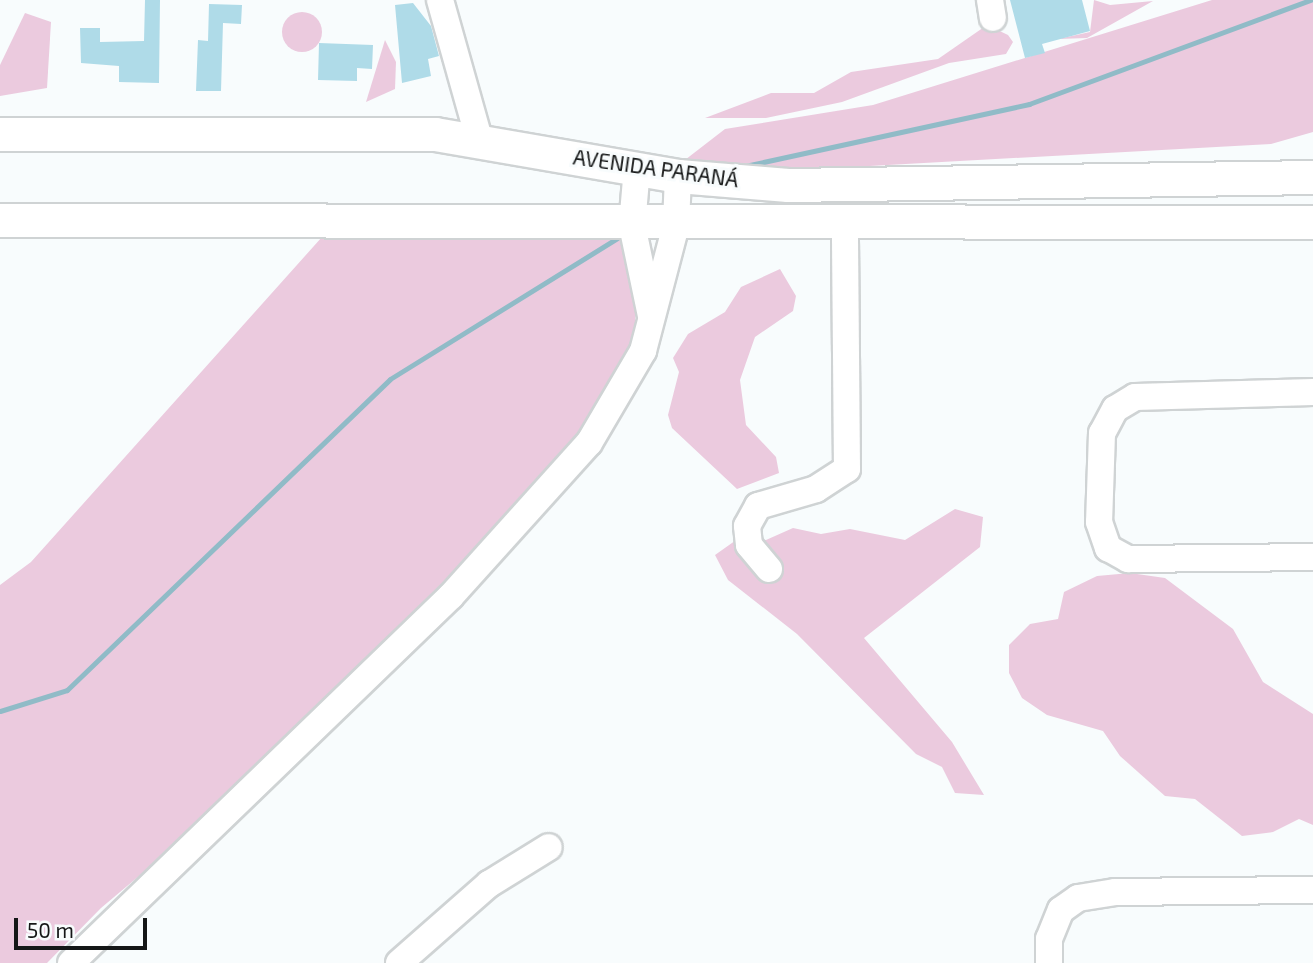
<!DOCTYPE html>
<meta charset="utf-8">
<style>
body{margin:0}
#map{position:relative;width:1313px;height:963px;overflow:hidden;background:#f8fcfd;font-family:"Exo 2",sans-serif}
div>[style]{position:absolute}
[style*='--x']{left:calc(var(--x)*1px);top:calc(var(--y)*1px);width:calc(var(--w)*1px);rotate:calc(var(--a)*1deg)}
.green>*{inset:0;background:#ebcade}
.round{border-radius:50%}
.stream>*{height:5px;margin:-2.5px;padding:0 2.5px;transform-origin:2.5px;border-radius:2.5px;background:#90bbc7}
.building>*{inset:0;background:#afdbe8}
.roads{filter:drop-shadow(2px 0 #cfd3d4) drop-shadow(-2px 0 #cfd3d4) drop-shadow(0 2px #cfd3d4) drop-shadow(0 -2px #cfd3d4)}
.minor>*{height:26px;margin:-13px;padding:0 13px;transform-origin:13px;border-radius:13px;background:#fff}
.major>*{height:33px;margin:-16.5px;padding:0 16.5px;transform-origin:16.5px;border-radius:16.5px;background:#fff}
span{translate:-50% -50%;white-space:nowrap;text-align:center;line-height:1.15;-webkit-text-stroke:6px #f8fcfd;paint-order:stroke}
.street-label{font-size:21px;color:#151717}
.scale{position:absolute;left:14px;top:918px;width:133px;height:32px;box-sizing:border-box;border:4px solid #151717;border-top:0;padding-left:9px;font-size:21px;line-height:24px;white-space:nowrap;color:#151717;-webkit-text-stroke:5px #f8fcfd;paint-order:stroke}
</style>
<div id="map">
<div class="green">
<i style="clip-path:polygon(1094px 0,1110px 5px,1153px 1px,1087px 38px,1058px 39px,1090px 32px)"></i>
<i style="clip-path:polygon(1212px 0,1313px 0,1313px 132px,1271px 144px,760px 172px,681px 163px,725px 129px,873px 105px)"></i>
<i class="round" style="left:282px;top:12px;width:40px;height:40px"></i>
<i style="clip-path:polygon(25px 13px,51px 22px,47px 88px,0 96px,0 65px)"></i>
<i style="clip-path:polygon(987px 25px,1008px 35px,1013px 42px,1006px 54px,949px 63px,842px 102px,766px 118px,705px 118px,771px 93px,814px 93px,851px 72px,938px 59px)"></i>
<i style="clip-path:polygon(385px 40px,396px 62px,395px 89px,366px 102px)"></i>
<i style="clip-path:polygon(322px 237px,628px 239px,637px 302px,632px 353px,575px 446px,393px 662px,101px 908px,47px 963px,0 963px,0 585px,31px 562px)"></i>
<i style="clip-path:polygon(780px 269px,796px 296px,793px 311px,755px 337px,740px 380px,746px 425px,776px 457px,779px 473px,737px 489px,672px 428px,668px 415px,679px 372px,673px 358px,688px 334px,725px 312px,741px 287px)"></i>
<i style="clip-path:polygon(955px 509px,983px 517px,980px 547px,864px 638px,952px 742px,984px 795px,955px 793px,942px 767px,916px 754px,797px 634px,728px 580px,715px 555px,739px 538px,766px 540px,793px 528px,821px 534px,850px 529px,905px 540px)"></i>
<i style="clip-path:polygon(1130px 573px,1165px 578px,1233px 629px,1263px 682px,1313px 714px,1313px 825px,1299px 819px,1273px 832px,1242px 836px,1195px 799px,1165px 796px,1120px 756px,1103px 731px,1047px 715px,1022px 698px,1009px 673px,1009px 645px,1030px 624px,1058px 619px,1064px 592px,1097px 576px)"></i>
</div>
<div class="stream">
<i style="--x:745;--y:166;--w:291;--a:-12.3"></i>
<i style="--x:1029;--y:104;--w:300;--a:-20.3"></i>
<i style="--x:0;--y:711;--w:70;--a:-17.4"></i>
<i style="--x:67;--y:690;--w:448;--a:-43.9"></i>
<i style="--x:390;--y:379;--w:273;--a:-31.8"></i>
</div>
<div class="building">
<i style="clip-path:polygon(145px 0,160px 0,159px 83px,119px 82px,119px 66px,81px 63px,80px 28px,100px 28px,100px 42px,144px 41px)"></i>
<i style="clip-path:polygon(1010px 0,1082px 0,1090px 31px,1042px 44px,1045px 53px,1025px 58px)"></i>
<i style="clip-path:polygon(413px 3px,431px 26px,439px 56px,428px 59px,431px 76px,402px 83px,395px 5px)"></i>
<i style="clip-path:polygon(209px 4px,242px 5px,241px 24px,223px 23px,221px 91px,196px 91px,198px 40px,208px 41px)"></i>
<i style="clip-path:polygon(319px 43px,373px 45px,372px 69px,357px 68px,357px 81px,318px 80px)"></i>
</div>
<div class="roads">
<div class="minor">
<i style="--x:440;--y:0;--w:144;--a:74.3"></i>
<i style="--x:990;--y:0;--w:18;--a:81"></i>
<i style="--x:637;--y:168;--w:57;--a:95"></i>
<i style="--x:632;--y:225;--w:93;--a:78.2"></i>
<i style="--x:1313;--y:392;--w:178;--a:178.4"></i>
<i style="--x:1135;--y:397;--w:23;--a:149"></i>
<i style="--x:1115;--y:409;--w:27;--a:118"></i>
<i style="--x:1102;--y:433;--w:89;--a:91.9"></i>
<i style="--x:1099;--y:522;--w:28;--a:71"></i>
<i style="--x:1108;--y:548;--w:23;--a:29"></i>
<i style="--x:1128;--y:559;--w:185;--a:-0.6"></i>
<i style="--x:769;--y:569;--w:31;--a:-130"></i>
<i style="--x:749;--y:545;--w:19;--a:-96"></i>
<i style="--x:747;--y:526;--w:23;--a:-61"></i>
<i style="--x:758;--y:506;--w:60;--a:-16.3"></i>
<i style="--x:816;--y:489;--w:37;--a:-33"></i>
<i style="--x:847;--y:469;--w:245;--a:-90.5"></i>
<i style="--x:71;--y:963;--w:528;--a:-44"></i>
<i style="--x:451;--y:596;--w:206;--a:-48"></i>
<i style="--x:589;--y:443;--w:107;--a:-59.6"></i>
<i style="--x:643;--y:351;--w:130;--a:-75.3"></i>
<i style="--x:676;--y:225;--w:49;--a:-87.7"></i>
<i style="--x:399;--y:963;--w:120;--a:-41.3"></i>
<i style="--x:489;--y:884;--w:70;--a:-31.7"></i>
<i style="--x:1049;--y:963;--w:24;--a:-90"></i>
<i style="--x:1049;--y:939;--w:31;--a:-68"></i>
<i style="--x:1061;--y:910;--w:21;--a:-35"></i>
<i style="--x:1078;--y:898;--w:37;--a:-9"></i>
<i style="--x:1115;--y:892;--w:198;--a:-0.6"></i>
</div>
<div class="major">
<i style="--x:0;--y:134;--w:435;--a:0"></i>
<i style="--x:435;--y:134;--w:247;--a:9.8"></i>
<i style="--x:678;--y:176;--w:110;--a:4.7"></i>
<i style="--x:788;--y:185;--w:525;--a:-0.87"></i>
<i style="--x:0;--y:220;--w:1313;--a:0.09"></i>
</div>
</div>
<div class="street-label">
<span style="left:656px;top:168px;rotate:8deg">AVENIDA PARANÁ</span>
</div>
<div class="scale">50 m</div>
</div>
